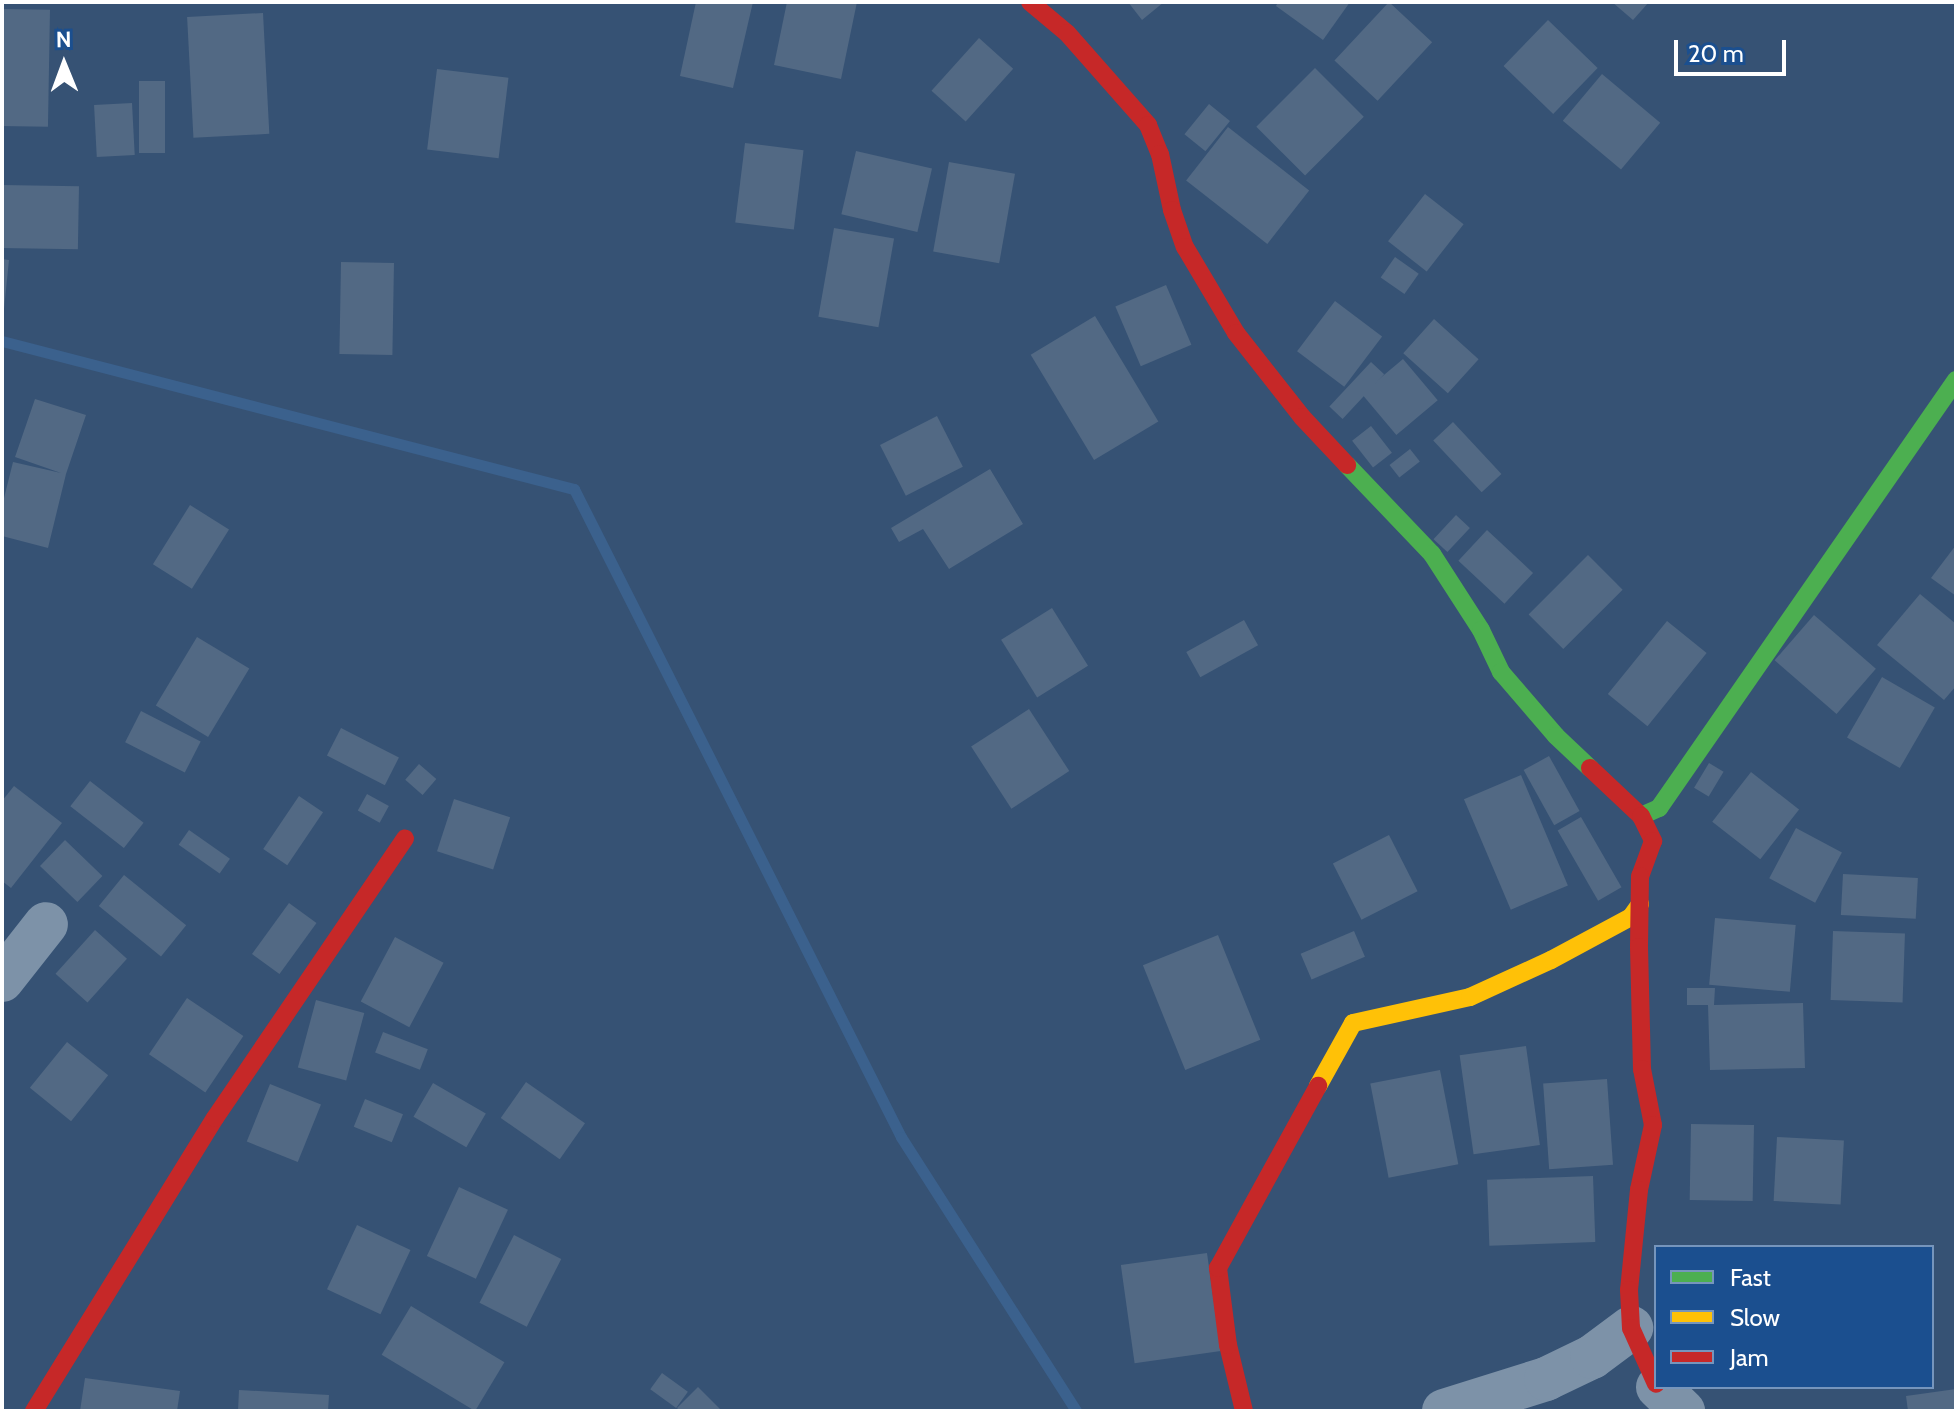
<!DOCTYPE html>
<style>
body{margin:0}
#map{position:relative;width:1958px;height:1413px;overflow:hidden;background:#365274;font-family:Cabin,sans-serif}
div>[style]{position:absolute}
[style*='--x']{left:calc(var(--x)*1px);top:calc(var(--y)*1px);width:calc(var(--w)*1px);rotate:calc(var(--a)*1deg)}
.stream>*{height:11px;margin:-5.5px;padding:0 5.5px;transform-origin:5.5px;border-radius:5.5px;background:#3b618d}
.building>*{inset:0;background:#526984;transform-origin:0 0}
.street>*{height:44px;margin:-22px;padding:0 22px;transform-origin:22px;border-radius:22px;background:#7d92a8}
.fast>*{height:18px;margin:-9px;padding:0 9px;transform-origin:9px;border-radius:9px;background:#4caf50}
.slow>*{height:18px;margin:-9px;padding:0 9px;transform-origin:9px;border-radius:9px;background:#ffc107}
.jam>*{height:18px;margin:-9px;padding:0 9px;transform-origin:9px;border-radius:9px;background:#c62828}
span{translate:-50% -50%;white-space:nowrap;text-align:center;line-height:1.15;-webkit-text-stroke:7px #1b4f8f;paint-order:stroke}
.frame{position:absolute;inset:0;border:4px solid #fff;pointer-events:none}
.legend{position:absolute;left:1654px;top:1245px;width:280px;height:144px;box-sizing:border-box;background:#1b4f8f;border:2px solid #7695bc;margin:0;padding:10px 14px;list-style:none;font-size:24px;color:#fff}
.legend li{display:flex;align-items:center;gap:16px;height:40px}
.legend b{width:40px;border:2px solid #7695bc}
.north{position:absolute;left:24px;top:24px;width:80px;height:80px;-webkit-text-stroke:6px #1b4f8f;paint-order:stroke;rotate:359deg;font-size:22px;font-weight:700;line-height:32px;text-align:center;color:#fff}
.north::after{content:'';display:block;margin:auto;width:28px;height:36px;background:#fff;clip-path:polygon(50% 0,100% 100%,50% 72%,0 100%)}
.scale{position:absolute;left:1674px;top:40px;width:112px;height:36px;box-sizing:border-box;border:4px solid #fff;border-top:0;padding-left:10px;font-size:24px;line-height:28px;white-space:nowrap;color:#fff;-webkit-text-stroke:6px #1b4f8f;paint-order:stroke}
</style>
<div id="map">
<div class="stream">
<i style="--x:2;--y:341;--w:591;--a:14.51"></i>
<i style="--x:574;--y:489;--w:726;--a:63.22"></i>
<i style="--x:901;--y:1137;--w:325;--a:57.4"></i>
</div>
<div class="building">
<i style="clip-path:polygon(696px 2px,753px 2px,733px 88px,680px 76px)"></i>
<i style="clip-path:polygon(787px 2px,857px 2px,841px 79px,774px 65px)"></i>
<i style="clip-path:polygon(1128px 2px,1164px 2px,1142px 20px)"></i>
<i style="clip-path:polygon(1278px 2px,1350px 2px,1323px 40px,1276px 6px)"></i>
<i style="left:1389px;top:2px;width:59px;height:80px;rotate:43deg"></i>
<i style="clip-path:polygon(1612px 2px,1649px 2px,1633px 20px)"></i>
<i style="left:2px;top:9px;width:48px;height:117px;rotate:1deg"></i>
<i style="left:263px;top:13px;width:121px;height:76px;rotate:87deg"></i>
<i style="left:1548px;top:20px;width:69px;height:64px;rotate:44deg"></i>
<i style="left:979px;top:38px;width:46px;height:71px;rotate:42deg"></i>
<i style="left:1315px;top:68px;width:69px;height:83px;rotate:45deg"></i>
<i style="left:437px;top:69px;width:72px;height:81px;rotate:7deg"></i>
<i style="left:1602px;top:74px;width:76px;height:61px;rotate:40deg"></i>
<i style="left:139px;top:81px;width:26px;height:72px"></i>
<i style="left:132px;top:103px;width:52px;height:38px;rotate:87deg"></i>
<i style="left:1209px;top:104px;width:27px;height:39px;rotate:39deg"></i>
<i style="left:1228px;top:127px;width:103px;height:68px;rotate:38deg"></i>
<i style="left:745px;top:143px;width:59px;height:80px;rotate:7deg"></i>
<i style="left:856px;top:151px;width:78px;height:65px;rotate:13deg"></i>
<i style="left:949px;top:162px;width:67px;height:91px;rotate:10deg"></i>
<i style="left:2px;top:185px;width:77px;height:63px;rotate:1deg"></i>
<i style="left:1425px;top:194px;width:49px;height:60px;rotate:38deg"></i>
<i style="left:834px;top:228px;width:61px;height:90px;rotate:10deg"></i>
<i style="left:1395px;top:257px;width:29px;height:25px;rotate:35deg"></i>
<i style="clip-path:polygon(2px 259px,9px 260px,4px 309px,2px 309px)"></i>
<i style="left:341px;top:262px;width:53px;height:92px;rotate:1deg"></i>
<i style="left:1166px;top:285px;width:65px;height:55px;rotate:67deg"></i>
<i style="left:1335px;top:301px;width:59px;height:63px;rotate:37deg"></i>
<i style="left:1095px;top:316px;width:123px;height:75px;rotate:59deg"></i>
<i style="left:1434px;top:319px;width:60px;height:46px;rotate:42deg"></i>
<i style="left:1403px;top:359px;width:54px;height:54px;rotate:50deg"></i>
<i style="left:1371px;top:362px;width:18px;height:61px;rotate:43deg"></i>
<i style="clip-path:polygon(35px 399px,86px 415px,66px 474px,48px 548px,2px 536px,2px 506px,13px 462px,61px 473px,15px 457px)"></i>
<i style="left:937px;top:416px;width:57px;height:64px;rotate:63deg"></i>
<i style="left:1453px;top:422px;width:71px;height:27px;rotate:47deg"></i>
<i style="left:1371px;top:426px;width:34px;height:24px;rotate:52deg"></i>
<i style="left:1410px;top:449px;width:16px;height:26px;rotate:52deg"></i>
<i style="clip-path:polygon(990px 469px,1023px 524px,949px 569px,923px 529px,899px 542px,891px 528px)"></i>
<i style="left:190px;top:505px;width:46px;height:70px;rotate:32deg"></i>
<i style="left:1456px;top:515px;width:19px;height:33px;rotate:43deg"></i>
<i style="left:1487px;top:530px;width:63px;height:42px;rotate:43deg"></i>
<i style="clip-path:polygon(1956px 545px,1956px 596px,1931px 578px)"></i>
<i style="left:1588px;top:555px;width:49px;height:84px;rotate:45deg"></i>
<i style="clip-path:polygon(1920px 594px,1956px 624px,1956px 686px,1944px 700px,1877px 645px)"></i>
<i style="left:1052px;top:608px;width:68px;height:60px;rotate:58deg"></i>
<i style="left:1814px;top:615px;width:82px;height:60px;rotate:41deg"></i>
<i style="left:1244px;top:620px;width:29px;height:66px;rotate:61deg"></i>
<i style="left:1667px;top:621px;width:51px;height:94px;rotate:39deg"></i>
<i style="left:197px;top:637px;width:61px;height:80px;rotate:31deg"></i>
<i style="left:1882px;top:677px;width:61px;height:70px;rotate:30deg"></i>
<i style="left:1029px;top:709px;width:74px;height:69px;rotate:57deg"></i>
<i style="left:141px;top:711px;width:67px;height:35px;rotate:27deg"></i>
<i style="left:341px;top:728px;width:65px;height:31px;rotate:27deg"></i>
<i style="left:1549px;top:756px;width:63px;height:29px;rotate:61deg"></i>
<i style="left:1709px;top:763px;width:17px;height:29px;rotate:31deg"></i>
<i style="left:419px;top:764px;width:23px;height:21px;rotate:41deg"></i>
<i style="left:1751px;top:772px;width:61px;height:63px;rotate:38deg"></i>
<i style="left:1521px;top:775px;width:120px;height:62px;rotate:67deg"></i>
<i style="left:90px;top:781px;width:68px;height:32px;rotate:38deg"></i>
<i style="clip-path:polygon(14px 786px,62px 823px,11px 888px,2px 881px,2px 801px)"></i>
<i style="left:367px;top:794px;width:25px;height:19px;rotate:29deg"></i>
<i style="left:299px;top:796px;width:29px;height:64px;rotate:34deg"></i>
<i style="left:454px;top:799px;width:59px;height:55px;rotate:18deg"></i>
<i style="left:1581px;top:817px;width:81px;height:27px;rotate:60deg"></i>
<i style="left:1796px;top:828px;width:52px;height:57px;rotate:28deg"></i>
<i style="left:189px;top:830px;width:50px;height:18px;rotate:35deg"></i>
<i style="left:1389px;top:835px;width:63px;height:63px;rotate:63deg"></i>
<i style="left:65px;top:840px;width:52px;height:36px;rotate:44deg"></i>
<i style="left:1843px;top:874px;width:75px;height:41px;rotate:3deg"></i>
<i style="left:124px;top:875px;width:80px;height:40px;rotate:39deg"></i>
<i style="left:289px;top:903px;width:34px;height:63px;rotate:36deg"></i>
<i style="left:1715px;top:918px;width:81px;height:67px;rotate:5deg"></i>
<i style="left:95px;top:930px;width:43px;height:59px;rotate:42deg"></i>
<i style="left:1354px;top:931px;width:28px;height:58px;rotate:67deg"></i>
<i style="left:1833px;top:931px;width:72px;height:69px;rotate:2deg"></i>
<i style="left:1218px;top:935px;width:113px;height:81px;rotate:68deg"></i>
<i style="left:395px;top:937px;width:55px;height:73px;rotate:28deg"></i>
<i style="clip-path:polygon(1687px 988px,1715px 988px,1714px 1005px,1803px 1003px,1805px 1068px,1710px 1070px,1708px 1005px,1687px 1005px)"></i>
<i style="left:187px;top:998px;width:68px;height:68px;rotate:34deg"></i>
<i style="left:316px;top:1000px;width:50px;height:70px;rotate:15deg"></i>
<i style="left:383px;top:1032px;width:48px;height:22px;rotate:21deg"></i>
<i style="left:67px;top:1042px;width:53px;height:59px;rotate:39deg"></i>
<i style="left:1526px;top:1046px;width:100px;height:67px;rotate:82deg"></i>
<i style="left:1440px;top:1070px;width:96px;height:71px;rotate:79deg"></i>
<i style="left:1607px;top:1079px;width:86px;height:64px;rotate:86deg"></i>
<i style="left:526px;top:1082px;width:72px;height:44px;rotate:35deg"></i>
<i style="left:433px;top:1083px;width:61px;height:39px;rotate:30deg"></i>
<i style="left:270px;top:1084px;width:55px;height:62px;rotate:22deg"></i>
<i style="left:365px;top:1099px;width:41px;height:30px;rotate:22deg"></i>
<i style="left:1691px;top:1124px;width:63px;height:76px;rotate:1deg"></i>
<i style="left:1777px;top:1137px;width:67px;height:64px;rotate:3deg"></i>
<i style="left:1593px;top:1176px;width:66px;height:106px;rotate:88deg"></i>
<i style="left:459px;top:1187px;width:54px;height:76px;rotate:25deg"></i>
<i style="left:357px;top:1225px;width:59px;height:71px;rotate:25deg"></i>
<i style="left:514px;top:1235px;width:53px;height:76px;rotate:27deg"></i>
<i style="left:1207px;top:1253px;width:99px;height:87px;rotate:82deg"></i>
<i style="left:411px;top:1306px;width:109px;height:57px;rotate:31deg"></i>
<i style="left:662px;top:1373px;width:32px;height:20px;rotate:36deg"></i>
<i style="clip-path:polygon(85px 1378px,180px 1391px,177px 1411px,80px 1411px)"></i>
<i style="clip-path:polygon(698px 1387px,722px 1411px,680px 1411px,677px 1408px)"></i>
<i style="clip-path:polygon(1956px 1389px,1956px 1411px,1908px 1411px,1906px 1396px)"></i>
<i style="clip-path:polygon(239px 1390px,329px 1395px,328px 1411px,238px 1411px)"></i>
</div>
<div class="street">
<i style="--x:2;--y:980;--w:71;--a:-51.8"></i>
<i style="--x:1658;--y:1387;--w:35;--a:44"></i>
<i style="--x:1444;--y:1411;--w:107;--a:-17.4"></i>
<i style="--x:1546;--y:1379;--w:51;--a:-25.6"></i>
<i style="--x:1592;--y:1357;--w:49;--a:-36.6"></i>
</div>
<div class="fast">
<i style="--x:1347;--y:465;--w:123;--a:46.3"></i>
<i style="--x:1432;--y:554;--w:90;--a:57.2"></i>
<i style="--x:1481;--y:630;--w:47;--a:64.5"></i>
<i style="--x:1501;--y:672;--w:84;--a:49.3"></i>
<i style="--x:1556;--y:736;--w:47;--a:43.3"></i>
<i style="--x:1641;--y:816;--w:20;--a:-24"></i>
<i style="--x:1659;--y:808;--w:521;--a:-55.24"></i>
</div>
<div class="slow">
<i style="--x:1318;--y:1086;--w:72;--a:-60.9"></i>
<i style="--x:1353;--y:1023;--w:120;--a:-12.5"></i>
<i style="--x:1470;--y:997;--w:89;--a:-24.6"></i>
<i style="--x:1551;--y:960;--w:91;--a:-28.3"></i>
<i style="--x:1631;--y:917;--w:16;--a:-55"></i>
</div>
<div class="jam">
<i style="--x:1030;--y:2;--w:48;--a:40"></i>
<i style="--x:1067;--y:33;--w:123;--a:48.6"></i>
<i style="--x:1148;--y:125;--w:31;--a:68"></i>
<i style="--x:1160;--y:154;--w:57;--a:77.9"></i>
<i style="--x:1172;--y:210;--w:39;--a:71"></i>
<i style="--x:1185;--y:247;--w:100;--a:59.3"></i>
<i style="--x:1236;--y:333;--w:107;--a:51.8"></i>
<i style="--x:1302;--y:417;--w:66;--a:46.8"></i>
<i style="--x:1590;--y:768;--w:70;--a:43.3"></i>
<i style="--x:1641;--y:816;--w:28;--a:64"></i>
<i style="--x:1653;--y:841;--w:37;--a:110"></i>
<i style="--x:1640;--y:876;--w:71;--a:90.8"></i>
<i style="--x:1639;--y:947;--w:122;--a:88.6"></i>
<i style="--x:1642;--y:1069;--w:57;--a:78.9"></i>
<i style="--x:1653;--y:1125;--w:66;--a:102.2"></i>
<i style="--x:1639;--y:1190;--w:100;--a:95.7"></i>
<i style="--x:1629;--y:1290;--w:38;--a:87"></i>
<i style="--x:1631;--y:1328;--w:61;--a:65.9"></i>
<i style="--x:34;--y:1411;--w:344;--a:-58.3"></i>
<i style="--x:215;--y:1118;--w:338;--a:-55.8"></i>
<i style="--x:1244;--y:1411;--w:68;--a:-103.6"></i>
<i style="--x:1228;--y:1345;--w:78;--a:-97.4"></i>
<i style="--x:1218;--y:1268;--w:208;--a:-61.2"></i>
</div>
<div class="frame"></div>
<ul class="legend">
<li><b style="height:10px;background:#4caf50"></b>Fast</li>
<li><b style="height:10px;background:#ffc107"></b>Slow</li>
<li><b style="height:10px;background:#c62828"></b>Jam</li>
</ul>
<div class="north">N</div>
<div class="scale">20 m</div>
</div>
